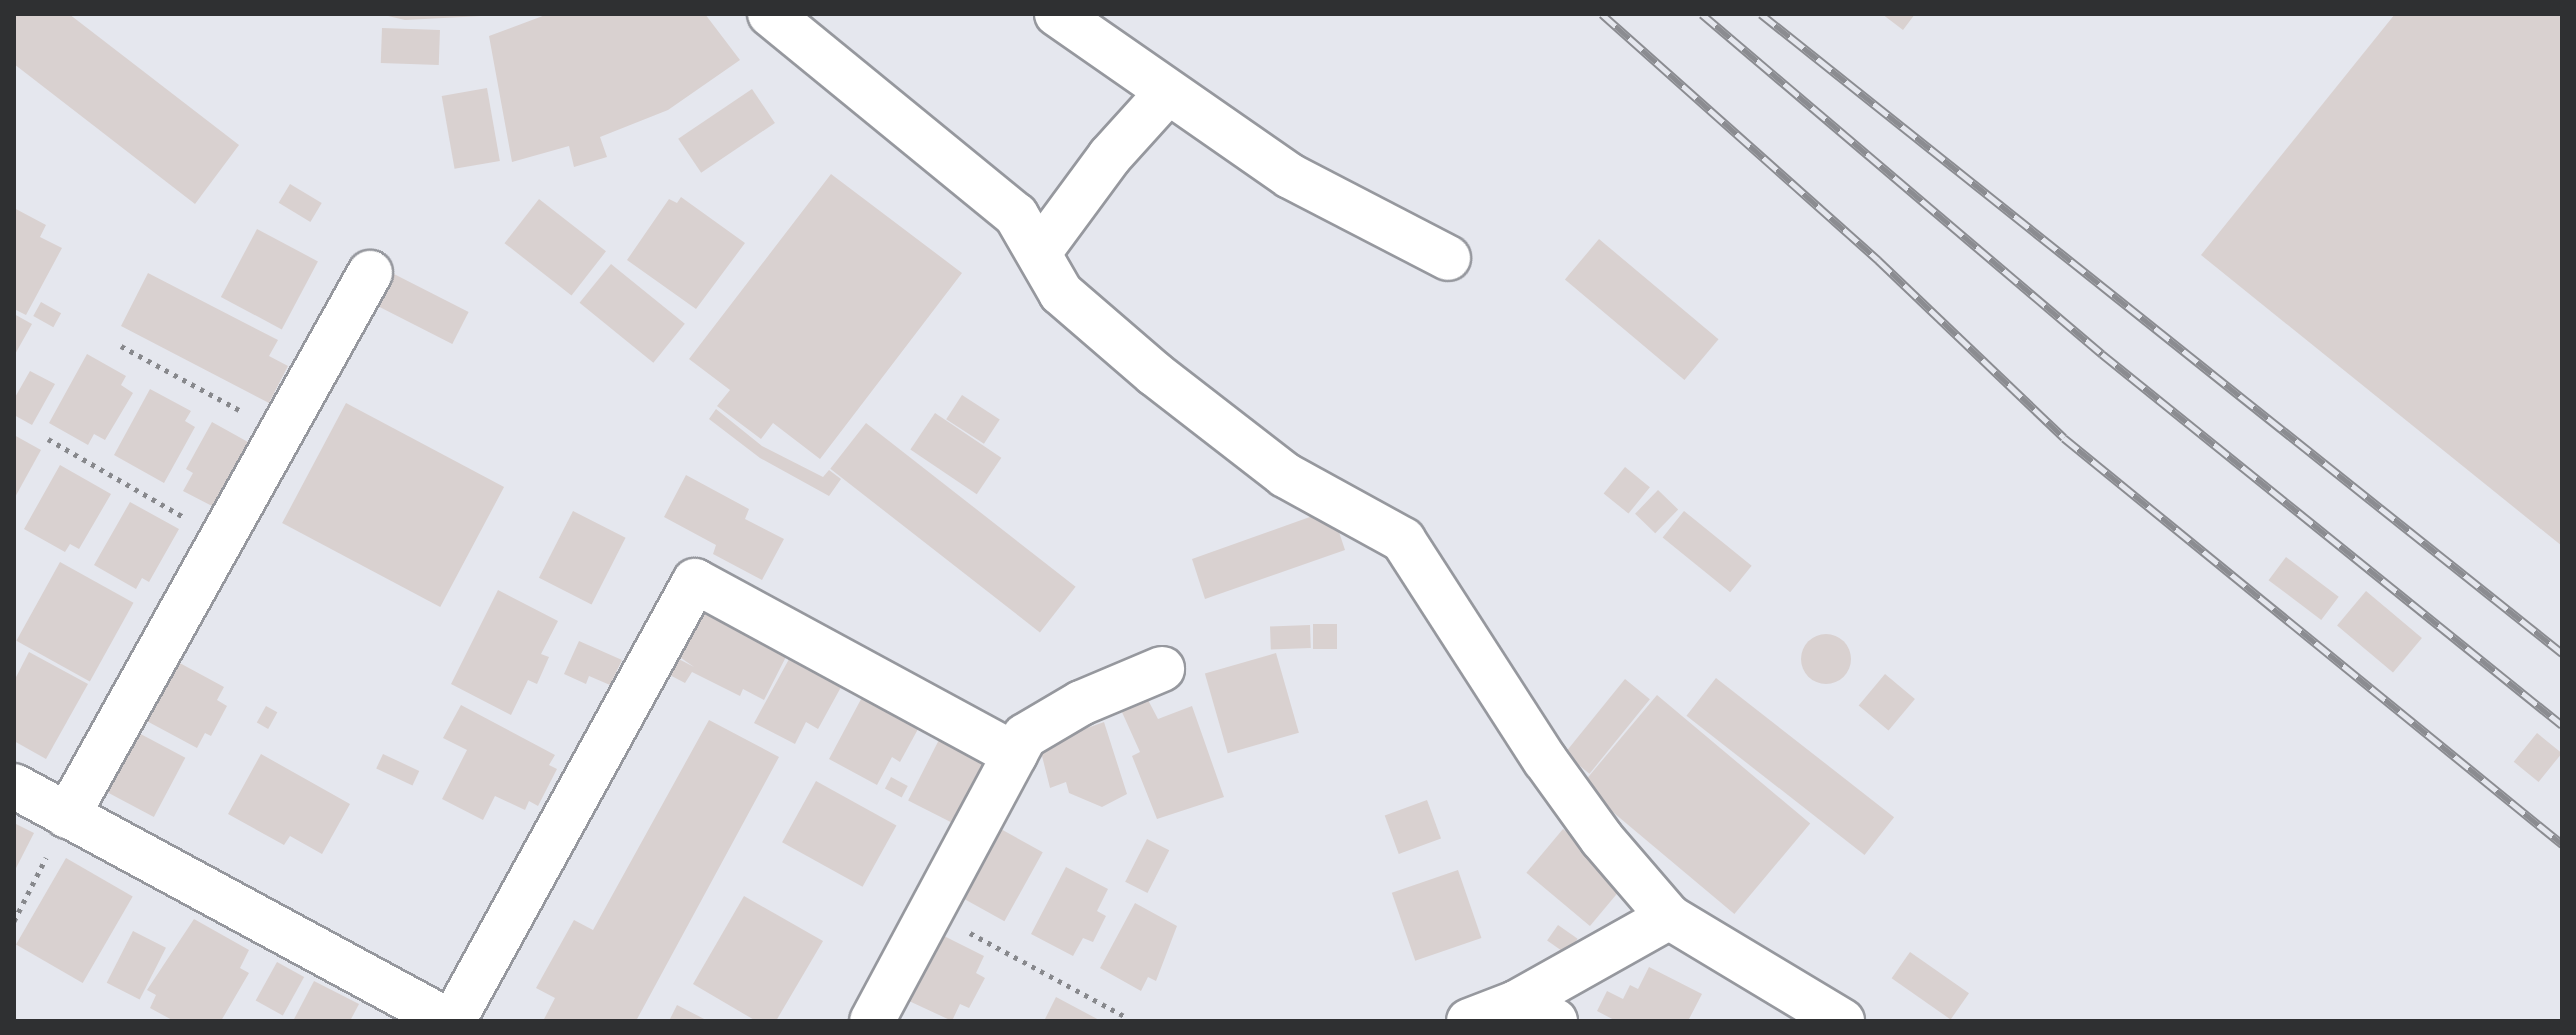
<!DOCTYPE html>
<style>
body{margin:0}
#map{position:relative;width:2576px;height:1035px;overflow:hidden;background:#e5e7ee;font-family:"Golos Text",sans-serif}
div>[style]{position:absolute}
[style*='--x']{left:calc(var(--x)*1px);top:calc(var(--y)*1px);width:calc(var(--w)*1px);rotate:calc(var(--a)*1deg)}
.building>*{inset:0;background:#d9d1d0;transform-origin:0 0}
.round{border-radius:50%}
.path>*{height:5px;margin-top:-2.5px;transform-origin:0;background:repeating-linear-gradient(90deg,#87888c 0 4px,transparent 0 10px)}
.roads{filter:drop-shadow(2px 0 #96989e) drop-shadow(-2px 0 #96989e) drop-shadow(0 2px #96989e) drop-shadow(0 -2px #96989e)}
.minor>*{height:44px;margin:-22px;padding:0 22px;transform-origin:22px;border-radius:22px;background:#fff}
.rail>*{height:9px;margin-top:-4.5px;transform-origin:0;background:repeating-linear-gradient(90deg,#e5e7ee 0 18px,#8b8c91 0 36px);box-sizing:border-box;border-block:2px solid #8b8c91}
span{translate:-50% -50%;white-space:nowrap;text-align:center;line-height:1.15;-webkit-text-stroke:7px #e5e7ee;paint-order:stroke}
.frame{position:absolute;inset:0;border:16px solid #2f3032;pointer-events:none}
</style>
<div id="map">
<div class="building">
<i style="clip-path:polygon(69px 14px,239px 145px,195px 204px,14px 64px,15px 14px)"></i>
<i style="clip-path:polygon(520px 14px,405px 20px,384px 15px,385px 14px)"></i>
<i style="clip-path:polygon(548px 14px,705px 14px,740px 60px,668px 110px,600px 137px,607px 157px,574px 167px,569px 146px,512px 162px,489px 36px)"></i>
<i style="clip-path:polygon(1882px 14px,1915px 14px,1903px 30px)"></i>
<i style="clip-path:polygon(2395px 14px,2562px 14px,2562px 546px,2201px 255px)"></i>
<i style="left:382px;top:28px;width:58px;height:35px;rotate:2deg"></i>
<i style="left:487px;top:88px;width:74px;height:46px;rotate:80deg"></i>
<i style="left:752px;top:89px;width:41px;height:89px;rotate:56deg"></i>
<i style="clip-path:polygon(831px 174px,962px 273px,820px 459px,773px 423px,761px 439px,717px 406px,730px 390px,689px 359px)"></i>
<i style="left:290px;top:184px;width:37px;height:22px;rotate:31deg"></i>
<i style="clip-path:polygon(681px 197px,745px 243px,696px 309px,627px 260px,669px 199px,677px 203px)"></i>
<i style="left:539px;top:199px;width:85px;height:56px;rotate:38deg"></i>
<i style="clip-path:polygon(14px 208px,46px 225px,40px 237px,62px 248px,26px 315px,14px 309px)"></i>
<i style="left:257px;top:229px;width:69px;height:77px;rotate:28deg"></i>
<i style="left:1599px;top:239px;width:156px;height:53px;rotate:40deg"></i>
<i style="left:611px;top:264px;width:95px;height:50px;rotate:39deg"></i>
<i style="clip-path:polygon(148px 273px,278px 340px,269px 356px,288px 366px,269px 403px,121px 326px)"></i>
<i style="left:392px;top:273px;width:86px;height:36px;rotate:27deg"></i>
<i style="left:41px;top:302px;width:23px;height:16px;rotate:29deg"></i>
<i style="clip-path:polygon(14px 314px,32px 324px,14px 356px)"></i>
<i style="clip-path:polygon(87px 354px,126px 376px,121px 385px,133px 393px,105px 440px,94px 434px,88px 445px,49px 423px)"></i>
<i style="clip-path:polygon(30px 371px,55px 384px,32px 425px,14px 415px,14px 399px)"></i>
<i style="clip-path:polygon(150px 389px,191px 411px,185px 421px,195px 427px,164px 483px,114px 455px)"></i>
<i style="left:962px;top:395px;width:45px;height:29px;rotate:33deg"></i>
<i style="left:346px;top:403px;width:179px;height:136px;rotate:28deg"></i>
<i style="clip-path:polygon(716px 409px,762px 446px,823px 477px,829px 470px,841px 479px,829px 496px,760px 458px,709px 419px)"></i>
<i style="left:935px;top:413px;width:80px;height:44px;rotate:34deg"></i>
<i style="clip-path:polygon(212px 422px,248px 442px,212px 506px,183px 491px,193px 473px,186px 469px)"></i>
<i style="left:866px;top:423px;width:266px;height:58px;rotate:38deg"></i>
<i style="clip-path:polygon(14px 435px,41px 450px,14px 499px)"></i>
<i style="clip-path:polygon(60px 465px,111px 494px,79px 549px,70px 544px,65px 552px,24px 529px)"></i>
<i style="left:1625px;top:467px;width:32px;height:34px;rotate:39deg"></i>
<i style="clip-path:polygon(686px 475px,749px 509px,745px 519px,784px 539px,762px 580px,713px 554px,716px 545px,664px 517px)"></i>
<i style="left:1658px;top:490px;width:28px;height:33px;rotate:44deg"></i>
<i style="clip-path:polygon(130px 502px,179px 529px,149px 582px,142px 578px,136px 589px,94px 565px)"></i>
<i style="left:573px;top:511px;width:59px;height:75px;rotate:27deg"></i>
<i style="left:1684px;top:511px;width:87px;height:34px;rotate:39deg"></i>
<i style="clip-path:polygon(1321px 513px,1334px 517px,1345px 550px,1205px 599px,1192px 559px)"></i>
<i style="left:2286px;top:557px;width:66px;height:29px;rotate:37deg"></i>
<i style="left:60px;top:562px;width:84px;height:90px;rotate:29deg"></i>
<i style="clip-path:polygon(498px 590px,558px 621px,541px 654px,549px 657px,537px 684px,528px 680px,511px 715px,451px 684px)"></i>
<i style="left:2366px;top:591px;width:73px;height:45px;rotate:40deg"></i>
<i style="clip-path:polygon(701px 602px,790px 649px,764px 700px,743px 689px,740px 696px,692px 672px,685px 683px,664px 672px,673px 656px,694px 667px,674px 653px)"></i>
<i style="left:1313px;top:624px;width:24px;height:25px"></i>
<i style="left:1310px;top:625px;width:23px;height:40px;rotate:88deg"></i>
<i class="round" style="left:1801px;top:634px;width:50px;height:50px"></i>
<i style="clip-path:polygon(579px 641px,622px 660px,610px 685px,589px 676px,586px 684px,564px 674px)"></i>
<i style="clip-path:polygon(794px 650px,846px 678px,818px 729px,806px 722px,795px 744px,754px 723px)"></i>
<i style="clip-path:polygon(29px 652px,88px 684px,46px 759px,14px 741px,14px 681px)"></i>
<i style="left:1276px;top:653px;width:83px;height:74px;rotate:74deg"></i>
<i style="clip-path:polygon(176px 661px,224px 687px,217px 700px,227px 706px,211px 736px,205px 733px,197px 748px,143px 719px)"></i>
<i style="left:1885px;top:674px;width:39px;height:41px;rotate:40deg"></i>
<i style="left:1716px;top:678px;width:226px;height:48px;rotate:38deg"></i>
<i style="left:1625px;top:679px;width:32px;height:96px;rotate:39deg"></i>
<i style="clip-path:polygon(867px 688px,923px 720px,900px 762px,892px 757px,877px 785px,829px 759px)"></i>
<i style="left:1657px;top:695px;width:200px;height:118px;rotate:40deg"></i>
<i style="clip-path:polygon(1148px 700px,1158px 719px,1192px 706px,1224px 797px,1157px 819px,1132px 756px,1140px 752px,1121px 710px)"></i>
<i style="clip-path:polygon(461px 705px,555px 755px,549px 765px,557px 769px,538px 806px,529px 801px,525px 810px,495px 796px,483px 820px,442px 799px,467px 750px,443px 738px)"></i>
<i style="left:266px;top:706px;width:13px;height:19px;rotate:29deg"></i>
<i style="clip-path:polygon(709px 720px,779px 757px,636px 1021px,543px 1021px,555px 998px,536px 988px,574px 920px,593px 930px)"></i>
<i style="clip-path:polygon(1104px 722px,1127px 794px,1102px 807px,1069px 793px,1066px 782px,1050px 788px,1041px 752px,1058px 745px,1056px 739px)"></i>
<i style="left:944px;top:730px;width:61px;height:79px;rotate:27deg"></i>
<i style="left:135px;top:731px;width:57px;height:67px;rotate:28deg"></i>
<i style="left:2537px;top:733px;width:32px;height:37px;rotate:39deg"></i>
<i style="clip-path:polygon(261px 754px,350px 804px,322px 854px,290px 836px,284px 845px,228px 814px)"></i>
<i style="left:383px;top:754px;width:40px;height:16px;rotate:25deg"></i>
<i style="left:891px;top:777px;width:19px;height:13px;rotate:28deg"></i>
<i style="left:816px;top:781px;width:92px;height:70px;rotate:29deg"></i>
<i style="left:1427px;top:800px;width:41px;height:45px;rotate:70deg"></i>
<i style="clip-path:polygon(14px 823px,34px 833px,14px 872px)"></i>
<i style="left:999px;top:828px;width:50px;height:79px;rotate:29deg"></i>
<i style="left:1563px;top:829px;width:83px;height:57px;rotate:40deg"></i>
<i style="left:1147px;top:839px;width:25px;height:48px;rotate:27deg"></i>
<i style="left:66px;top:858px;width:77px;height:100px;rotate:30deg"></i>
<i style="clip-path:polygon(1066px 867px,1108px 889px,1097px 911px,1106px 916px,1093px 942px,1083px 938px,1073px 956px,1031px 934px)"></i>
<i style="left:1458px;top:870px;width:72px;height:70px;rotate:71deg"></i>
<i style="clip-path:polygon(744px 896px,823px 941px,776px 1021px,756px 1021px,693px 984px)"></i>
<i style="clip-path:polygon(1135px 903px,1177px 926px,1156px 981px,1148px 977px,1141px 991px,1100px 968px)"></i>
<i style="clip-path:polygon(194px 919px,249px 950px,240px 968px,249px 973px,221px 1021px,174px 1021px,150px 1008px,156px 995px,147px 990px)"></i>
<i style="left:1558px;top:925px;width:24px;height:19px;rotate:35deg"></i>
<i style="left:133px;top:931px;width:37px;height:58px;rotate:27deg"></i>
<i style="clip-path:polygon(942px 935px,984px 956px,976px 973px,985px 978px,969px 1008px,960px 1004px,952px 1021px,909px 1001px)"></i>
<i style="left:1910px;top:952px;width:72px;height:32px;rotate:35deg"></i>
<i style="left:277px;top:962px;width:31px;height:44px;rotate:29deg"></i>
<i style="clip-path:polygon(1649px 967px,1702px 994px,1688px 1021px,1616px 1021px,1597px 1011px,1607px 991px,1623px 999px,1630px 985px,1638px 989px)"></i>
<i style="clip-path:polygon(314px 981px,359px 1004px,350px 1021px,293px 1021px)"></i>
<i style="clip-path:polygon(1056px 997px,1101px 1021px,1044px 1021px)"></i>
<i style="clip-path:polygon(677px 1005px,708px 1021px,669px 1021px)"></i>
</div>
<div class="path">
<i style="--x:121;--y:346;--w:136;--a:28.4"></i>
<i style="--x:48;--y:439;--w:155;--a:29.9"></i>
<i style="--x:14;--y:921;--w:71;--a:-63.1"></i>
<i style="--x:970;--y:933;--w:177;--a:28.3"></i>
</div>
<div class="roads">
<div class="minor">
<i style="--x:770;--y:14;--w:318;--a:39.3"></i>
<i style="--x:1016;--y:215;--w:90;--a:60"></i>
<i style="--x:1061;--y:293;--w:124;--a:40.8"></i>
<i style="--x:1155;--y:374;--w:165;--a:37.8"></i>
<i style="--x:1285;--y:475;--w:135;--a:28.8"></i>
<i style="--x:1403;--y:540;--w:262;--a:57.2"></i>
<i style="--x:1545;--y:760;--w:97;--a:54.2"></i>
<i style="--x:1602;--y:839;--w:103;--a:49.3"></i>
<i style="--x:1669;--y:917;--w:202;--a:31"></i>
<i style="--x:1057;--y:14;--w:284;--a:34.8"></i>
<i style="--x:1290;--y:176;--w:178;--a:27.4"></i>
<i style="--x:1040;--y:251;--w:118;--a:-53.6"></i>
<i style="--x:1110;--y:156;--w:84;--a:-47.9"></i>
<i style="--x:14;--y:786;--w:494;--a:28.4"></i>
<i style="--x:67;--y:816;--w:622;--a:-60.84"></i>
<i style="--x:1516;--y:1003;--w:176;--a:-29.3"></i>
<i style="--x:453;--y:1021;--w:502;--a:-61.19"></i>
<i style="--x:695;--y:581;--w:364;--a:28.5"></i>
<i style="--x:872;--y:1021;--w:323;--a:-61.8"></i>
<i style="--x:1025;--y:736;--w:65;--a:-30.5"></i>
<i style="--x:1081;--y:703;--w:88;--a:-22.8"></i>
<i style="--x:1469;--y:1021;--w:50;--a:-21"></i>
<i style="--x:1516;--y:1003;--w:43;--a:24.8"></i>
</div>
</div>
<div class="rail">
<i style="--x:1602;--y:14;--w:370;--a:41.7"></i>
<i style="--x:1878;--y:260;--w:257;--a:43.7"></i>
<i style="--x:2064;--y:438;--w:643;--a:39.19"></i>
<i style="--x:1702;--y:14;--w:525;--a:40.36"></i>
<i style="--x:2102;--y:354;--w:591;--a:38.89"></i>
<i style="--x:1761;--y:14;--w:1025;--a:38.58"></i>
</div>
<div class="frame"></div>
</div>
